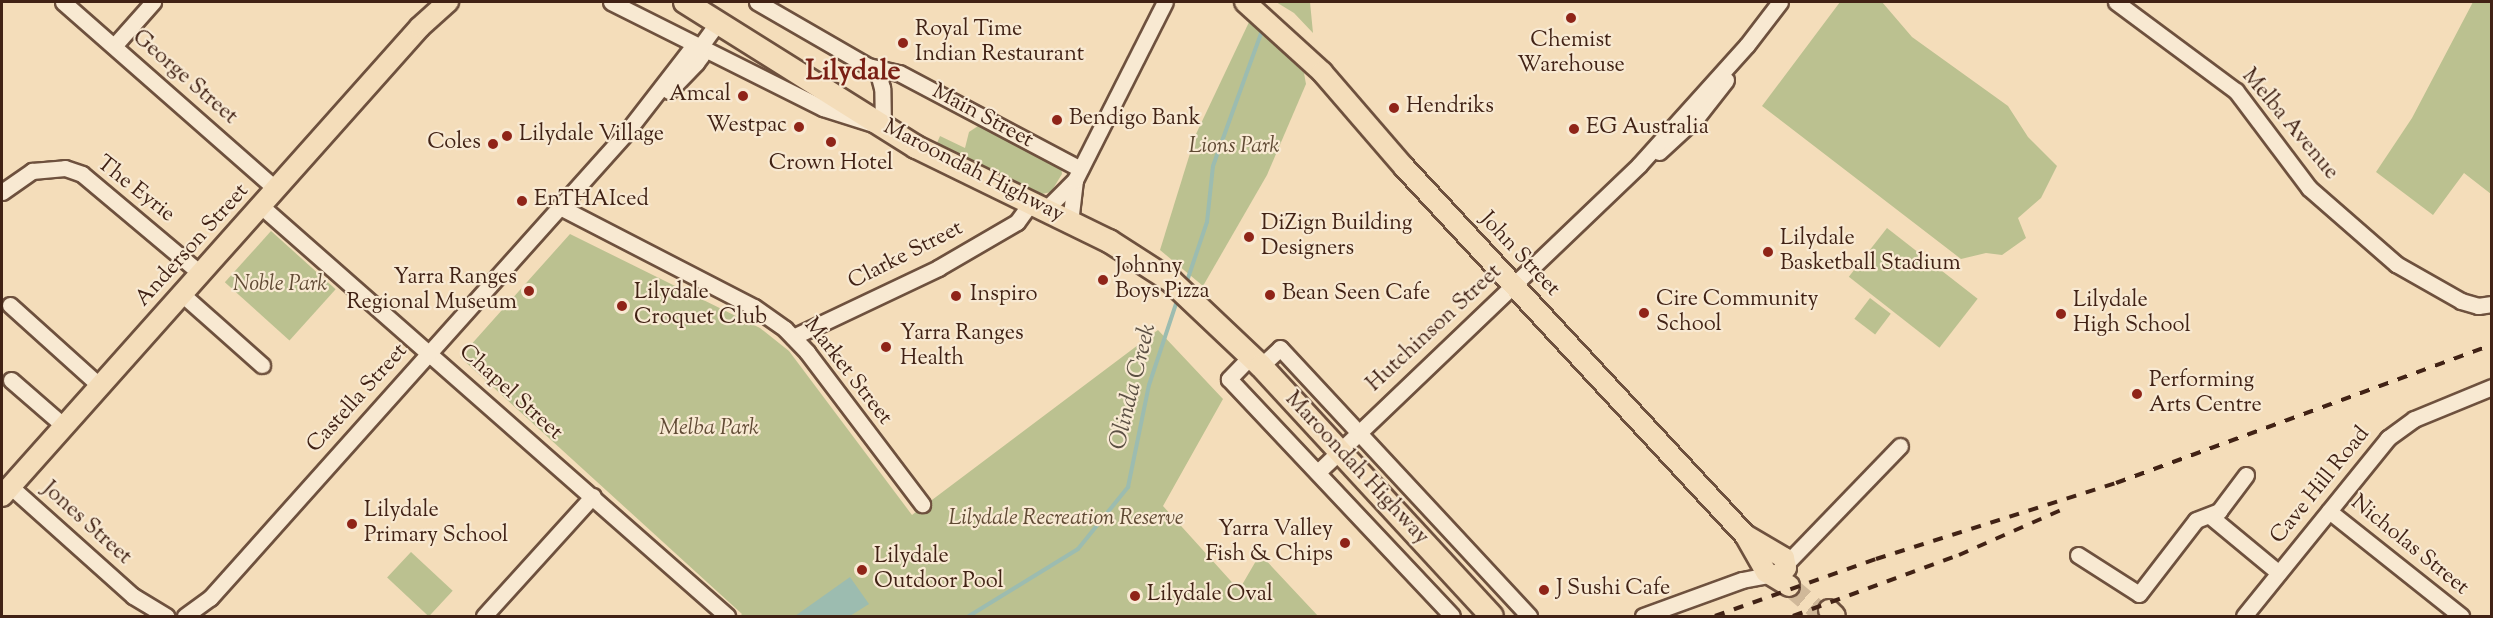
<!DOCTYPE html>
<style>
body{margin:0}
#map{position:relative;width:2493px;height:618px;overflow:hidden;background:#f4ddba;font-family:"Sorts Mill Goudy",serif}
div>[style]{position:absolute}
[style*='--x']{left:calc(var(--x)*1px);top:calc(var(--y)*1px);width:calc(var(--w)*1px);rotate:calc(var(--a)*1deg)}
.green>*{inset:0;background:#bbc190;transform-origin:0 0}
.water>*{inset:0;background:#9cbcb0}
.stream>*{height:4px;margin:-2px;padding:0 2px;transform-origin:2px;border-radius:2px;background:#9cbcb0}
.major-tunnel>*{height:20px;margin-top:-10px;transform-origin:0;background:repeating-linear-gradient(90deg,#d0b899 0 20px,transparent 0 30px)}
.roads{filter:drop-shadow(2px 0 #6e513e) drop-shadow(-2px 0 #6e513e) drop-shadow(0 2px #6e513e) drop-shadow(0 -2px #6e513e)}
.minor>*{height:15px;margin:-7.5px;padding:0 7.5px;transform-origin:7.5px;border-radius:7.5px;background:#f8e9d2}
.major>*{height:20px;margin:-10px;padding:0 10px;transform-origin:10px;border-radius:10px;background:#f4ddba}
.highway>*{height:22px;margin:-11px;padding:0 11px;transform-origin:11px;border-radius:11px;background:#f4ddba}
.rail>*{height:4px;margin-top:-2px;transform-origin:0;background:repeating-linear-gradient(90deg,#412215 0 10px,transparent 0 20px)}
.dots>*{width:16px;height:16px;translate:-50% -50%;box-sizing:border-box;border:3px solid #f8e9d2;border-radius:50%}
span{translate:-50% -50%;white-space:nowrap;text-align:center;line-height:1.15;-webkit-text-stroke:4.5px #f8e9d2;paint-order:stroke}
.poi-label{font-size:22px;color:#412215}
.left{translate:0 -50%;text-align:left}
.right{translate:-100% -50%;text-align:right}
.street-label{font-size:22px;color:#412215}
.park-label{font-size:22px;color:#604a34;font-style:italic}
.water-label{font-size:24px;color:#5c5044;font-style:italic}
.district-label{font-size:28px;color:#7a1f14;font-weight:700}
.frame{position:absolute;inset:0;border:3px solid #412215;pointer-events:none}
</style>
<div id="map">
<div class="green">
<i style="clip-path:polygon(1276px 2px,1310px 2px,1313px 33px,1294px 13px)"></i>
<i style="clip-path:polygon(1840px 2px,1882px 2px,1912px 37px,2008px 106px,2028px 137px,2057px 166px,2041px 198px,2018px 218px,2026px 238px,2002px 255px,1986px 253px,1961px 259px,1762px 106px)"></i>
<i style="clip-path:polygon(2473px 2px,2491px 2px,2491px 194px,2464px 173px,2433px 215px,2376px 172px,2412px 118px)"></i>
<i style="clip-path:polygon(1250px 20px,1304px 73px,1306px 84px,1267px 175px,1203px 286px,1160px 250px,1196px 134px)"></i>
<i style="clip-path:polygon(981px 124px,1061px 165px,1062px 174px,1051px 192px,1042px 194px,937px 143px,940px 136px,965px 148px,969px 132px)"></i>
<i style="left:1887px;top:228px;width:115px;height:62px;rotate:38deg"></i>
<i style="left:271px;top:231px;width:87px;height:69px;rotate:42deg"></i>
<i style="clip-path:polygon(570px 234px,760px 328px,789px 351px,912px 515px,1158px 330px,1223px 399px,1163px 506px,1239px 590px,1260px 554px,1318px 616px,740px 616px,742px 614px,460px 357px)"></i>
<i style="left:1870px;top:298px;width:26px;height:26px;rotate:37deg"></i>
<i style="left:411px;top:552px;width:57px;height:35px;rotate:43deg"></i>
</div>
<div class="water">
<i style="clip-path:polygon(850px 577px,869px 604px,850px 616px,795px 616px)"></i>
</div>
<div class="stream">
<i style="--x:1186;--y:284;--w:65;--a:-71.3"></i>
<i style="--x:1207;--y:222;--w:56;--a:-83.9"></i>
<i style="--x:1213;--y:166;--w:144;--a:-70.1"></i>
<i style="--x:969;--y:616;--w:128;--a:-31.6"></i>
<i style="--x:1078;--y:549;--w:80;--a:-51.1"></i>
<i style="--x:1128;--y:487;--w:104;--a:-78.4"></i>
<i style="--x:1149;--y:385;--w:92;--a:-71.6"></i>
</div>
<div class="major-tunnel">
<i style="--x:1789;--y:586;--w:42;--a:40.2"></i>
</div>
<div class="roads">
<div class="minor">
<i style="--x:63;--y:2;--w:282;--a:41.3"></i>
<i style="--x:611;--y:2;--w:237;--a:26.6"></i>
<i style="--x:823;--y:108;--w:63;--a:17.6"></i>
<i style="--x:883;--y:127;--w:39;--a:-91"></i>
<i style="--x:882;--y:88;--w:20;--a:-105"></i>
<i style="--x:757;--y:2;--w:128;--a:30"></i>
<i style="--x:868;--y:66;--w:32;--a:13"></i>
<i style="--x:899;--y:73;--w:205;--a:27.9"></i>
<i style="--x:2116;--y:2;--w:149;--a:36.6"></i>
<i style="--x:2236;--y:91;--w:121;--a:53"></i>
<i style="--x:2309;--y:188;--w:116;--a:41.1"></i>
<i style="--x:2396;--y:264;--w:75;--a:29.6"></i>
<i style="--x:2461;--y:301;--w:18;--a:16"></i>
<i style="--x:2478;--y:306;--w:14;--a:-8"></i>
<i style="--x:114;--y:46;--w:59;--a:-48.4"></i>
<i style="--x:669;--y:91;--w:39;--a:-46"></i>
<i style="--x:696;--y:63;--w:9;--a:-54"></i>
<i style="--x:701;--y:56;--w:9;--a:-96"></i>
<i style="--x:1659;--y:152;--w:52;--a:-42.6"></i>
<i style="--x:1697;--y:117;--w:47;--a:-51.9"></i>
<i style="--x:2;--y:192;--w:37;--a:-35"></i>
<i style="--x:32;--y:171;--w:33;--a:-5"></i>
<i style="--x:65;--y:168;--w:18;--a:19"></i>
<i style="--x:82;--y:174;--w:154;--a:40"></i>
<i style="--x:261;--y:206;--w:621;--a:41.34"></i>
<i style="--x:560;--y:207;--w:218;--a:27.3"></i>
<i style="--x:754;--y:307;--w:38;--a:35"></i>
<i style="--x:785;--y:329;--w:32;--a:46"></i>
<i style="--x:807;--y:352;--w:191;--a:52.9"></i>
<i style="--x:1044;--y:211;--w:44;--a:-45"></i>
<i style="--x:1070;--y:223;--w:43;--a:-83.4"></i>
<i style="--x:1075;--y:180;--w:199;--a:-63.2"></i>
<i style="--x:182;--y:294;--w:107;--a:41.6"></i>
<i style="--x:10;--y:305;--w:121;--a:42"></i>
<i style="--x:793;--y:337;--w:161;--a:-25.4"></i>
<i style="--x:938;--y:268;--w:91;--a:-30.2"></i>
<i style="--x:1017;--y:222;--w:22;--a:-54"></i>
<i style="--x:1251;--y:356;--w:32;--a:134"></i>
<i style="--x:1229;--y:379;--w:325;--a:46.7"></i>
<i style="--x:1261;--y:366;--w:26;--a:-43"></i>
<i style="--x:1280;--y:348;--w:366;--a:47.1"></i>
<i style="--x:11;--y:380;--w:70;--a:41"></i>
<i style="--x:1319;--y:471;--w:443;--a:-43.7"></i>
<i style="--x:1639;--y:165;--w:161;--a:-48"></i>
<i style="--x:1747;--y:45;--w:54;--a:-52.5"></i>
<i style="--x:10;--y:486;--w:165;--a:41.8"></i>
<i style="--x:133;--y:596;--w:39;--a:31"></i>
<i style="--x:2329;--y:511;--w:169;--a:38.5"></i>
<i style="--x:2210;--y:516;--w:89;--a:39.6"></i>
<i style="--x:2078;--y:555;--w:72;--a:32.6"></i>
<i style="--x:2139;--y:594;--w:93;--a:-52.4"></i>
<i style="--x:2196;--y:520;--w:25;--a:-21"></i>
<i style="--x:2219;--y:511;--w:45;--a:-53.1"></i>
<i style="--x:1786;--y:564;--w:164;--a:-46"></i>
<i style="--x:185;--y:616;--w:31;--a:-36"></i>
<i style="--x:210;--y:598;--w:623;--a:-48.19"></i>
<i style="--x:625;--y:134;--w:108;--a:-52.2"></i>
<i style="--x:691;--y:49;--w:9;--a:-13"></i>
<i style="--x:700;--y:47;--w:32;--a:-54"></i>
<i style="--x:484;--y:616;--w:162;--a:-47.8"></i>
<i style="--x:1643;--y:616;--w:105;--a:-20"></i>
<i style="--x:1742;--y:580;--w:26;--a:-11"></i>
<i style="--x:2244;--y:616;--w:229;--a:-51"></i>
<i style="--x:2388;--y:438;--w:32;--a:-36"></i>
<i style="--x:2414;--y:419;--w:84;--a:-22.3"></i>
</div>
<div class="major">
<i style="--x:1245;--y:2;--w:104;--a:42.3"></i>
<i style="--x:1322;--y:72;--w:125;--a:49.2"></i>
<i style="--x:1404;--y:167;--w:502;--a:47.18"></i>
<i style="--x:1745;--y:535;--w:43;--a:60.4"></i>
<i style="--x:1766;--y:572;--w:27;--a:31"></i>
<i style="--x:2;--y:496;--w:628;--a:-48.29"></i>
<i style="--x:420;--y:27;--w:38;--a:-42"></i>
<i style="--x:1747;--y:536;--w:43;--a:30.7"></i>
<i style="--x:1784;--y:558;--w:10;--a:79"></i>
<i style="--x:1786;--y:568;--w:13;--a:138"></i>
<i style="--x:1829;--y:610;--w:8;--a:45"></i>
</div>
<div class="highway">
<i style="--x:685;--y:2;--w:273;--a:32.1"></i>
<i style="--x:916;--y:147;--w:215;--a:26"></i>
<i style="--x:1109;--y:241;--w:74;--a:32.8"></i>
<i style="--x:1171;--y:281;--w:124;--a:43.4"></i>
<i style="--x:1261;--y:366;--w:340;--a:47.3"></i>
</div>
</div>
<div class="rail">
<i style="--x:1715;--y:616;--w:171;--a:-19.5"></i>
<i style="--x:1876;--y:559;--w:252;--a:-17.6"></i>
<i style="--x:2116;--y:483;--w:401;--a:-20.2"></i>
<i style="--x:1793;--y:616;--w:177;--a:-20.2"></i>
<i style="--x:1959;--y:555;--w:119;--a:-23.8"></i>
</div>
<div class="dots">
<i style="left:1571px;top:18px;background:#8f2418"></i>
<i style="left:903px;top:43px;background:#8f2418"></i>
<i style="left:743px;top:96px;background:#8f2418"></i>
<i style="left:1394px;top:108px;background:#8f2418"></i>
<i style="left:1057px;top:120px;background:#8f2418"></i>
<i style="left:799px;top:127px;background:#8f2418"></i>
<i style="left:1574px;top:129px;background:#8f2418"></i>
<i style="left:507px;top:136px;background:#8f2418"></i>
<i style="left:831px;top:142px;background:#8f2418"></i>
<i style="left:493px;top:144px;background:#8f2418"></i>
<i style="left:522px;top:201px;background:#8f2418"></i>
<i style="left:1249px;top:237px;background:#8f2418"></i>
<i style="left:1768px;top:252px;background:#8f2418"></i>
<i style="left:1103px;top:280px;background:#8f2418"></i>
<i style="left:529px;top:291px;background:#8f2418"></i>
<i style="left:1270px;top:295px;background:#8f2418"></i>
<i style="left:956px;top:296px;background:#8f2418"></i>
<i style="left:622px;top:306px;background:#8f2418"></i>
<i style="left:1644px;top:313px;background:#8f2418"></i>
<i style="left:2061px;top:314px;background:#8f2418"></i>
<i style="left:886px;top:347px;background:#8f2418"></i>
<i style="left:2137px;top:394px;background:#8f2418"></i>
<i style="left:352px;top:524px;background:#8f2418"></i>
<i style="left:1345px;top:543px;background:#8f2418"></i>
<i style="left:862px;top:570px;background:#8f2418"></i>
<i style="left:1544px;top:590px;background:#8f2418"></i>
<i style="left:1135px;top:596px;background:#8f2418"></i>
</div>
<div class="poi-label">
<span class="left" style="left:915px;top:43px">Royal Time<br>Indian Restaurant</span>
<span style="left:1571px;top:54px">Chemist<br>Warehouse</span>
<span class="right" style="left:731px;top:96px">Amcal</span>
<span class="left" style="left:1406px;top:108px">Hendriks</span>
<span class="left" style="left:1069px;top:120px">Bendigo Bank</span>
<span class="right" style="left:787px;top:127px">Westpac</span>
<span class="left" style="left:1586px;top:129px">EG Australia</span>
<span class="left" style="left:519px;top:136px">Lilydale Village</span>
<span class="right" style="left:481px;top:144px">Coles</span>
<span style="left:831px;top:165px">Crown Hotel</span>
<span class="left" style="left:534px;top:201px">EnTHAIced</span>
<span class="left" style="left:1261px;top:237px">DiZign Building<br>Designers</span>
<span class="left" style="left:1780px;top:252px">Lilydale<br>Basketball Stadium</span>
<span class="left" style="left:1115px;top:280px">Johnny<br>Boys Pizza</span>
<span class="right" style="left:517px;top:291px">Yarra Ranges<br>Regional Museum</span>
<span class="left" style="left:634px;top:306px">Lilydale<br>Croquet Club</span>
<span class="left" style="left:1282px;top:295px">Bean Seen Cafe</span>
<span class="left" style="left:970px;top:296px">Inspiro</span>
<span class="left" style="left:1656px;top:313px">Cire Community<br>School</span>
<span class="left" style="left:2073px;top:314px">Lilydale<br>High School</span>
<span class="left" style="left:900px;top:347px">Yarra Ranges<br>Health</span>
<span class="left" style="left:2149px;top:394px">Performing<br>Arts Centre</span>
<span class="left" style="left:364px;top:524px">Lilydale<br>Primary School</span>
<span class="right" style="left:1333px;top:543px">Yarra Valley<br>Fish &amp; Chips</span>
<span class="left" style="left:874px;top:570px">Lilydale<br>Outdoor Pool</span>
<span class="left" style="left:1556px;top:590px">J Sushi Cafe</span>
<span class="left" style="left:1147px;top:596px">Lilydale Oval</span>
</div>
<div class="street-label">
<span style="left:184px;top:78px;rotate:41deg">George Street</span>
<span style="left:982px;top:117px;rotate:28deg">Main Street</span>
<span style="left:2289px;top:125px;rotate:50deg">Melba Avenue</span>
<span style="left:973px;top:172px;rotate:27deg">Maroondah Highway</span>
<span style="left:135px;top:190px;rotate:38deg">The Eyrie</span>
<span style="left:193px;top:246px;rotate:-48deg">Anderson Street</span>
<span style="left:1519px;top:255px;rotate:47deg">John Street</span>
<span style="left:906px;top:256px;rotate:-27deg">Clarke Street</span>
<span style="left:1435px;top:329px;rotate:-43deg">Hutchinson Street</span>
<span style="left:847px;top:372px;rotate:52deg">Market Street</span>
<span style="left:510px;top:393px;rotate:42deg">Chapel Street</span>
<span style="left:358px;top:399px;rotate:-48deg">Castella Street</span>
<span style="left:1356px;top:469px;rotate:47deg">Maroondah Highway</span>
<span style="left:2321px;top:486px;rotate:-51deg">Cave Hill Road</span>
<span style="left:86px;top:524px;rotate:42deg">Jones Street</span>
<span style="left:2409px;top:546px;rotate:39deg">Nicholas Street</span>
</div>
<div class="park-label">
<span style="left:1234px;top:148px">Lions Park</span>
<span style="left:280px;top:286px">Noble Park</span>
<span style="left:709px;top:430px">Melba Park</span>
<span style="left:1066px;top:520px">Lilydale Recreation Reserve</span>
</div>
<div class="water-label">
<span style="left:1134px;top:387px;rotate:-76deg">Olinda Creek</span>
</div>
<div class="district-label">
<span style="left:853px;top:72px">Lilydale</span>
</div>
<div class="frame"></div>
</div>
